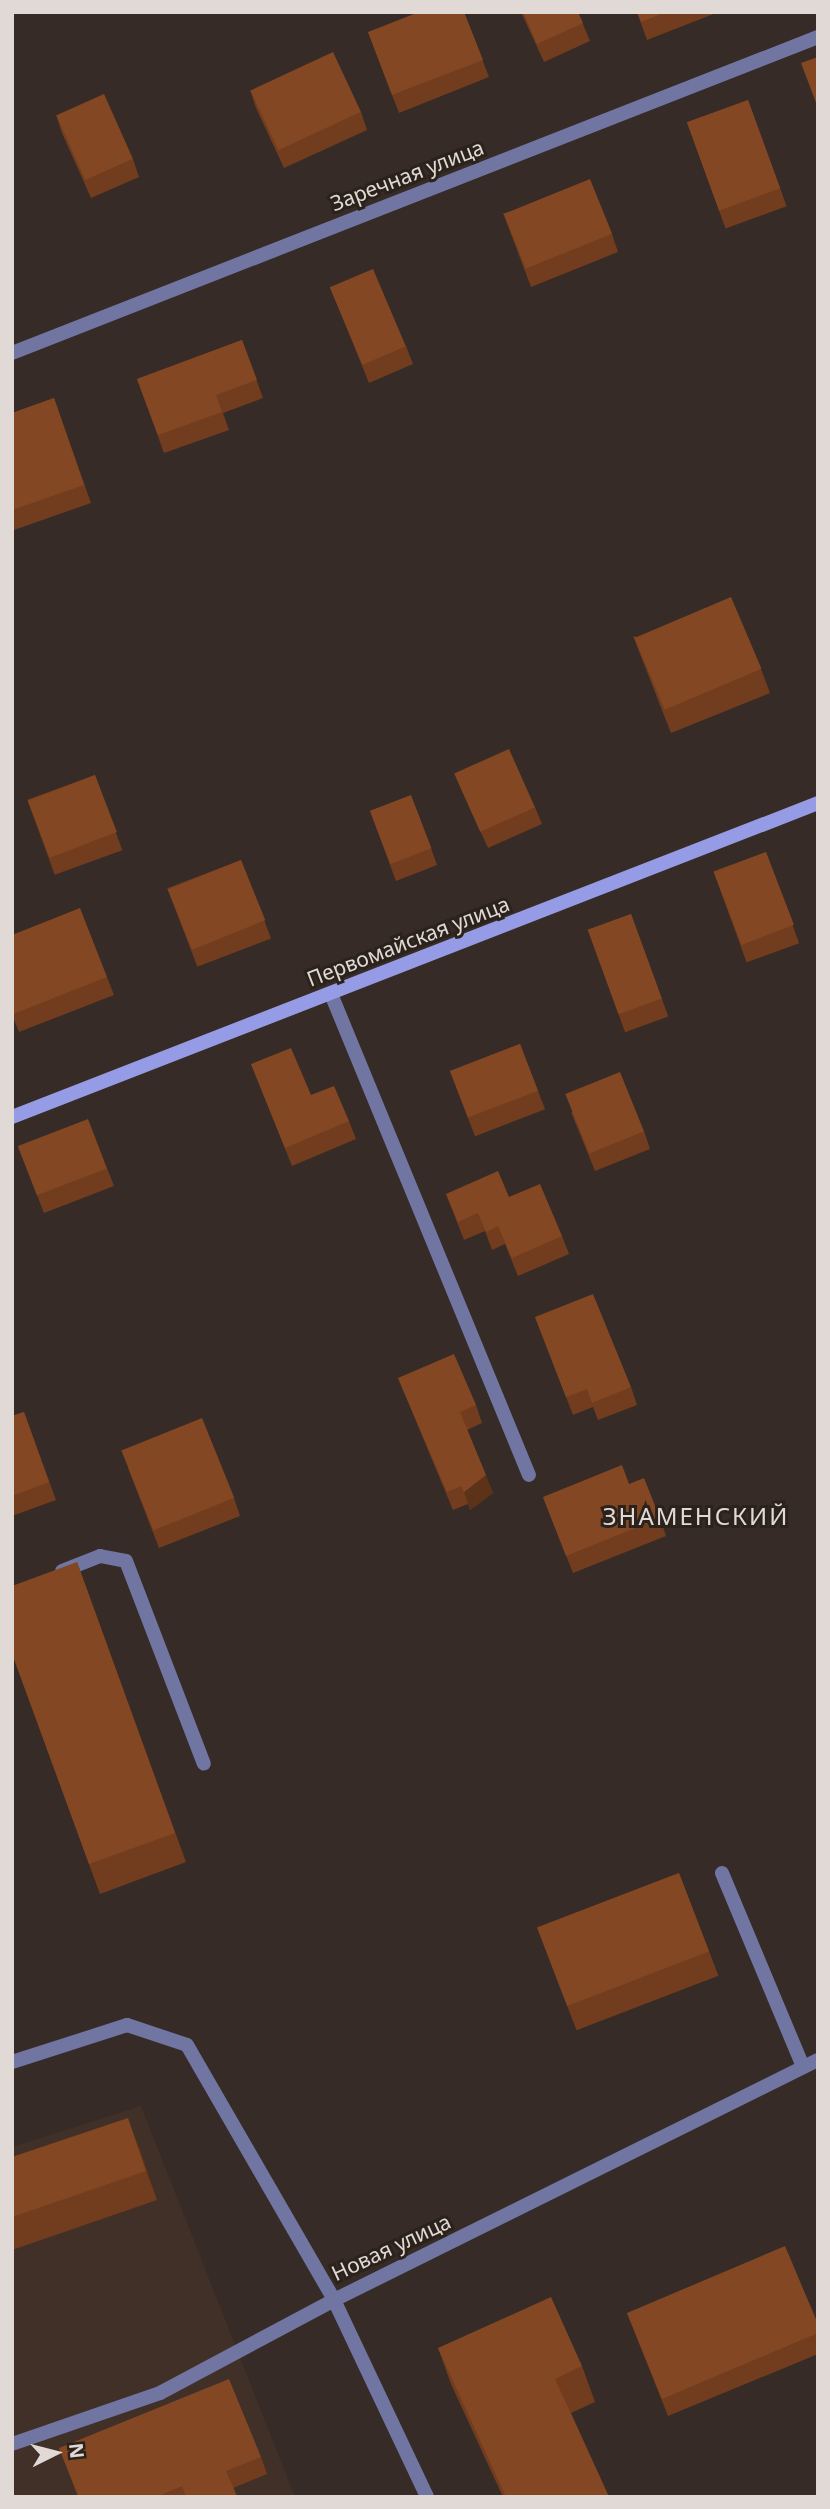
<!DOCTYPE html>
<meta charset="utf-8">
<style>
body{margin:0}
#map{position:relative;width:830px;height:2509px;overflow:hidden;background:#362b26;font-family:"Noto Sans",sans-serif}
div>[style]{position:absolute}
[style*='--x']{left:calc(var(--x)*1px);top:calc(var(--y)*1px);width:calc(var(--w)*1px);rotate:calc(var(--a)*1deg)}
.built>*{inset:0;background:#413027}
.lane>*{height:14px;margin:-7px;padding:0 7px;transform-origin:7px;border-radius:7px;background:#7075a2}
.street>*{height:14px;margin:-7px;padding:0 7px;transform-origin:7px;border-radius:7px;background:#7075a2}
.secondary>*{height:14px;margin:-7px;padding:0 7px;transform-origin:7px;border-radius:7px;background:#959ce5}
.wall>*{inset:0;background:#723d1e;transform-origin:0 0}
.shaded-wall>*{inset:0;background:#5c3218}
.building>*{inset:0;background:#844723;transform-origin:0 0}
span{translate:-50% -50%;white-space:nowrap;text-align:center;line-height:1.15;-webkit-text-stroke:6px #2c221c;paint-order:stroke}
.street-label{font-size:21px;color:#e0d9d5}
.quarter-label{font-size:24px;color:#e0d9d5;letter-spacing:2px}
.frame{position:absolute;inset:0;border:14px solid #e0d9d5;pointer-events:none}
.north{position:absolute;left:21px;top:2418px;width:70px;height:70px;-webkit-text-stroke:5px #2c221c;paint-order:stroke;rotate:84deg;font-size:19px;font-weight:700;line-height:28px;text-align:center;color:#e0d9d5}
.north::after{content:'';display:block;margin:auto;width:24px;height:32px;background:#e0d9d5;clip-path:polygon(50% 0,100% 100%,50% 72%,0 100%)}
</style>
<div id="map">
<div class="built">
<i style="clip-path:polygon(141px 2106px,295px 2497px,12px 2497px,12px 2147px)"></i>
</div>
<div class="lane">
<i style="--x:331;--y:994;--w:520;--a:67.63"></i>
<i style="--x:62;--y:1571;--w:41;--a:-21.5"></i>
<i style="--x:100;--y:1556;--w:26;--a:11"></i>
<i style="--x:126;--y:1561;--w:217;--a:69"></i>
<i style="--x:722;--y:1873;--w:210;--a:67.3"></i>
<i style="--x:12;--y:2444;--w:157;--a:-19"></i>
<i style="--x:160;--y:2393;--w:197;--a:-28.1"></i>
</div>
<div class="street">
<i style="--x:12;--y:353;--w:866;--a:-21.41"></i>
<i style="--x:12;--y:2062;--w:121;--a:-17.8"></i>
<i style="--x:127;--y:2025;--w:63;--a:18.4"></i>
<i style="--x:187;--y:2045;--w:294;--a:60"></i>
<i style="--x:334;--y:2300;--w:218;--a:64.7"></i>
<i style="--x:334;--y:2300;--w:540;--a:-26.38"></i>
</div>
<div class="secondary">
<i style="--x:12;--y:1117;--w:865;--a:-21.28"></i>
</div>
<div class="wall">
<i style="clip-path:polygon(464px 12px,489px 77px,399px 113px,368px 32px)"></i>
<i style="clip-path:polygon(521px 12px,578px 12px,590px 41px,544px 62px)"></i>
<i style="clip-path:polygon(637px 12px,715px 12px,716px 13px,647px 40px)"></i>
<i style="clip-path:polygon(250px 90px,361px 112px,367px 130px,284px 168px,256px 108px)"></i>
<i style="left:748px;top:100px;width:113px;height:65px;rotate:70deg"></i>
<i style="clip-path:polygon(56px 115px,133px 159px,139px 177px,91px 198px,62px 133px)"></i>
<i style="clip-path:polygon(503px 213px,612px 234px,618px 252px,531px 287px)"></i>
<i style="clip-path:polygon(330px 287px,406px 346px,413px 364px,369px 383px)"></i>
<i style="clip-path:polygon(242px 340px,263px 398px,223px 413px,229px 430px,164px 453px,137px 379px)"></i>
<i style="clip-path:polygon(54px 398px,91px 503px,14px 530px,12px 524px,12px 413px)"></i>
<i style="clip-path:polygon(633px 636px,761px 669px,770px 693px,671px 733px)"></i>
<i style="clip-path:polygon(455px 774px,535px 807px,542px 824px,488px 848px,462px 791px)"></i>
<i style="left:95px;top:775px;width:80px;height:72px;rotate:70deg"></i>
<i style="clip-path:polygon(370px 811px,431px 848px,437px 865px,396px 881px)"></i>
<i style="left:766px;top:852px;width:97px;height:56px;rotate:70deg"></i>
<i style="left:241px;top:860px;width:84px;height:79px;rotate:69deg"></i>
<i style="left:631px;top:914px;width:109px;height:46px;rotate:70deg"></i>
<i style="clip-path:polygon(12px 935px,107px 977px,114px 995px,19px 1032px,12px 1015px)"></i>
<i style="left:520px;top:1044px;width:70px;height:75px;rotate:69deg"></i>
<i style="clip-path:polygon(251px 1064px,311px 1095px,349px 1121px,356px 1139px,292px 1166px)"></i>
<i style="clip-path:polygon(571px 1112px,644px 1131px,650px 1149px,595px 1171px)"></i>
<i style="clip-path:polygon(18px 1147px,107px 1168px,114px 1186px,44px 1213px)"></i>
<i style="clip-path:polygon(446px 1194px,509px 1197px,562px 1236px,569px 1254px,518px 1276px,505px 1244px,492px 1250px,485px 1231px,464px 1240px)"></i>
<i style="clip-path:polygon(535px 1317px,631px 1387px,637px 1405px,598px 1420px,593px 1407px,573px 1415px)"></i>
<i style="clip-path:polygon(398px 1378px,476px 1405px,482px 1423px,467px 1430px,493px 1493px,470px 1510px,468px 1504px,453px 1510px)"></i>
<i style="clip-path:polygon(24px 1412px,56px 1500px,12px 1516px,12px 1416px)"></i>
<i style="clip-path:polygon(128px 1468px,234px 1498px,240px 1516px,159px 1548px)"></i>
<i style="clip-path:polygon(629px 1484px,660px 1518px,666px 1536px,573px 1573px,543px 1497px)"></i>
<i style="clip-path:polygon(77px 1562px,186px 1862px,100px 1894px,12px 1654px)"></i>
<i style="left:679px;top:1873px;width:110px;height:152px;rotate:69deg"></i>
<i style="clip-path:polygon(139px 2147px,157px 2200px,12px 2250px,12px 2157px)"></i>
<i style="clip-path:polygon(627px 2313px,818px 2324px,818px 2354px,668px 2416px)"></i>
<i style="clip-path:polygon(438px 2348px,582px 2366px,595px 2402px,571px 2413px,609px 2497px,503px 2497px,451px 2384px)"></i>
<i style="clip-path:polygon(59px 2448px,261px 2457px,267px 2474px,233px 2488px,237px 2497px,78px 2497px)"></i>
</div>
<div class="shaded-wall">
<i style="clip-path:polygon(486px 1475px,493px 1493px,470px 1510px,464px 1492px)"></i>
<i style="clip-path:polygon(128px 2118px,139px 2147px,157px 2200px,146px 2171px)"></i>
</div>
<div class="building">
<i style="clip-path:polygon(419px 12px,464px 12px,483px 60px,392px 95px,368px 32px)"></i>
<i style="clip-path:polygon(523px 12px,578px 12px,583px 23px,537px 44px)"></i>
<i style="clip-path:polygon(637px 12px,666px 12px,641px 22px)"></i>
<i style="left:333px;top:52px;width:66px;height:91px;rotate:65deg"></i>
<i style="clip-path:polygon(818px 57px,818px 108px,801px 63px)"></i>
<i style="left:104px;top:94px;width:71px;height:52px;rotate:66deg"></i>
<i style="left:748px;top:100px;width:94px;height:65px;rotate:70deg"></i>
<i style="left:590px;top:179px;width:59px;height:93px;rotate:68deg"></i>
<i style="left:373px;top:269px;width:84px;height:47px;rotate:67deg"></i>
<i style="clip-path:polygon(242px 340px,257px 380px,216px 395px,222px 412px,158px 435px,137px 379px)"></i>
<i style="clip-path:polygon(54px 398px,84px 485px,12px 510px,12px 413px)"></i>
<i style="left:731px;top:597px;width:78px;height:105px;rotate:67deg"></i>
<i style="left:509px;top:749px;width:64px;height:60px;rotate:66deg"></i>
<i style="left:95px;top:775px;width:61px;height:72px;rotate:69deg"></i>
<i style="left:411px;top:795px;width:57px;height:44px;rotate:69deg"></i>
<i style="left:766px;top:852px;width:78px;height:56px;rotate:69deg"></i>
<i style="left:241px;top:860px;width:65px;height:79px;rotate:68deg"></i>
<i style="clip-path:polygon(80px 908px,107px 977px,13px 1014px,12px 935px)"></i>
<i style="left:631px;top:914px;width:90px;height:46px;rotate:70deg"></i>
<i style="left:520px;top:1044px;width:50px;height:75px;rotate:69deg"></i>
<i style="clip-path:polygon(291px 1048px,311px 1095px,334px 1086px,349px 1121px,285px 1148px,251px 1064px)"></i>
<i style="left:620px;top:1072px;width:64px;height:59px;rotate:68deg"></i>
<i style="left:88px;top:1119px;width:53px;height:75px;rotate:69deg"></i>
<i style="clip-path:polygon(498px 1171px,509px 1197px,540px 1184px,562px 1236px,512px 1258px,498px 1226px,486px 1232px,478px 1213px,458px 1222px,446px 1194px)"></i>
<i style="clip-path:polygon(593px 1294px,631px 1387px,592px 1403px,587px 1389px,566px 1397px,535px 1317px)"></i>
<i style="clip-path:polygon(454px 1354px,476px 1405px,460px 1412px,486px 1475px,464px 1492px,461px 1486px,447px 1492px,398px 1378px)"></i>
<i style="clip-path:polygon(24px 1412px,49px 1482px,12px 1496px,12px 1416px)"></i>
<i style="left:202px;top:1418px;width:86px;height:87px;rotate:68deg"></i>
<i style="clip-path:polygon(622px 1465px,629px 1484px,644px 1478px,660px 1518px,566px 1556px,543px 1497px)"></i>
<i style="clip-path:polygon(77px 1562px,175px 1833px,89px 1864px,12px 1653px,12px 1586px)"></i>
<i style="left:679px;top:1873px;width:84px;height:152px;rotate:69deg"></i>
<i style="clip-path:polygon(128px 2118px,146px 2171px,12px 2217px,12px 2157px)"></i>
<i style="clip-path:polygon(785px 2246px,818px 2324px,818px 2333px,662px 2399px,627px 2313px)"></i>
<i style="clip-path:polygon(551px 2297px,582px 2366px,555px 2379px,609px 2497px,506px 2497px,438px 2348px)"></i>
<i style="clip-path:polygon(229px 2379px,261px 2457px,226px 2471px,237px 2496px,186px 2497px,182px 2486px,156px 2497px,79px 2497px,59px 2448px)"></i>
</div>
<div class="street-label">
<span style="left:407px;top:175px;rotate:-21deg">Заречная улица</span>
<span style="left:408px;top:941px;rotate:-21deg">Первомайская улица</span>
<span style="left:391px;top:2247px;rotate:-25deg">Новая улица</span>
</div>
<div class="quarter-label">
<span style="left:696px;top:1516px">ЗНАМЕНСКИЙ</span>
</div>
<div class="frame"></div>
<div class="north">N</div>
</div>
